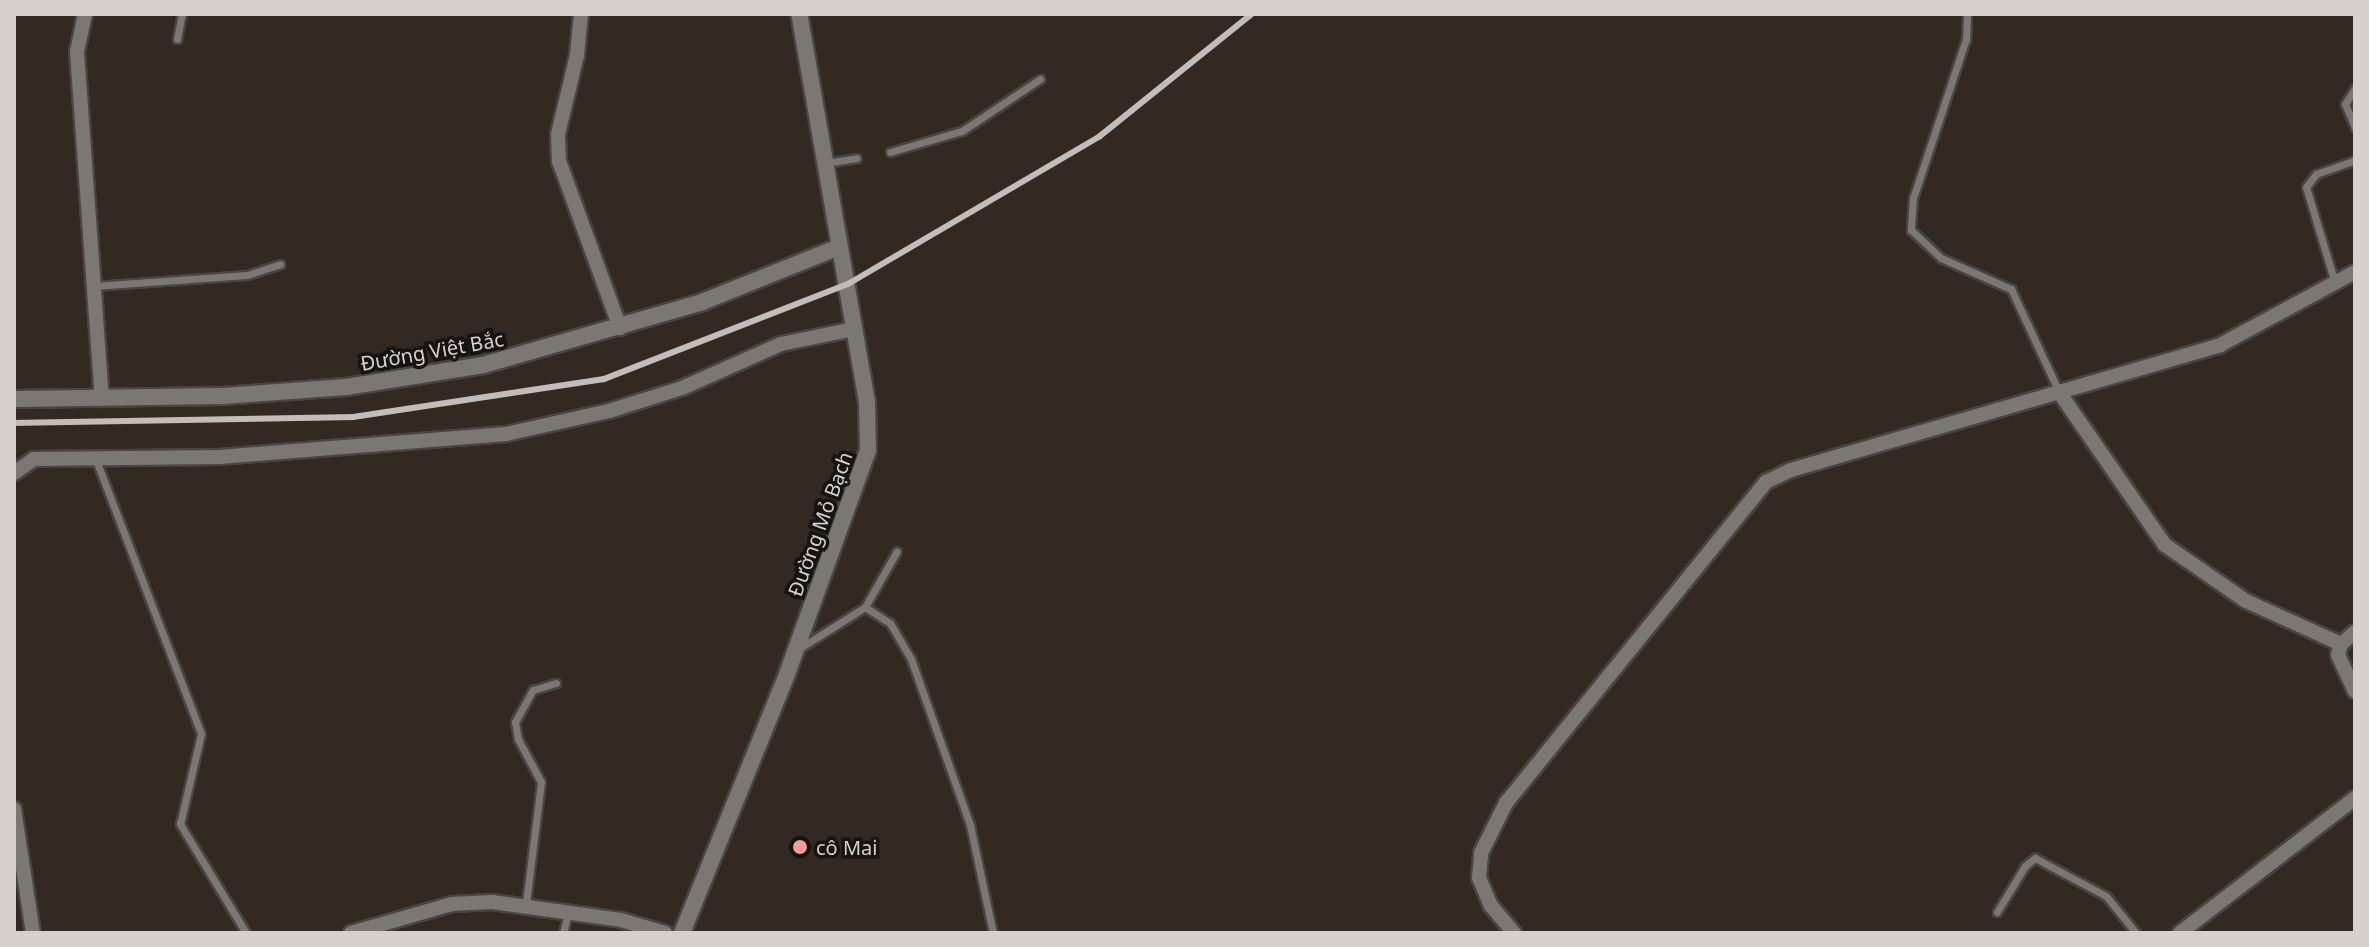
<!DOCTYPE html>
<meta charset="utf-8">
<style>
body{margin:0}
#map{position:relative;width:2369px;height:947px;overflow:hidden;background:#322923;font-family:"Noto Sans",sans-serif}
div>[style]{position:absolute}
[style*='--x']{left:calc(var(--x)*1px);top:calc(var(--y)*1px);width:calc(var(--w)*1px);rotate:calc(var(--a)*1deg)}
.roads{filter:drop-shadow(2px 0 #4c443e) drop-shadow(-2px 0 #4c443e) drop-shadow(0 2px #4c443e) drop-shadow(0 -2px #4c443e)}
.service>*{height:7px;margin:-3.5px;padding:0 3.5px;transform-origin:3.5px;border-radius:3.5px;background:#7b7874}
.minor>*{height:14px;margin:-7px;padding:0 7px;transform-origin:7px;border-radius:7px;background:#7b7874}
.tertiary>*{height:16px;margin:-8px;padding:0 8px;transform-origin:8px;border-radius:8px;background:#7b7874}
.rail>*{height:6px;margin:-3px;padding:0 3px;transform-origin:3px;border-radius:3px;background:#c3bdb9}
.dots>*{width:22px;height:22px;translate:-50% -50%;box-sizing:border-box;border:4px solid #171310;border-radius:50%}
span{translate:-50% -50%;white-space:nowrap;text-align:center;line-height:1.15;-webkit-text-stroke:7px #171310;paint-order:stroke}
.street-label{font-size:20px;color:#d7d1cd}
.poi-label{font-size:20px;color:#d7d1cd}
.left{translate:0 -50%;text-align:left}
.frame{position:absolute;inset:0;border:16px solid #d7d1cd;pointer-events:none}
</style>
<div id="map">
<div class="roads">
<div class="service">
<i style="--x:1967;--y:14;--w:25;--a:92"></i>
<i style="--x:1966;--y:39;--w:168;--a:108.4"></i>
<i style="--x:1913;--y:198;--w:32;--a:94"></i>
<i style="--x:1911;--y:230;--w:41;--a:43"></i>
<i style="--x:1941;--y:258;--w:77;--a:23.9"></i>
<i style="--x:2011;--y:289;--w:114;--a:65"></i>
<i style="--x:177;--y:39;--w:25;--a:-79"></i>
<i style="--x:2355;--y:88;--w:19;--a:122"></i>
<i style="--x:2345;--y:104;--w:26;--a:67"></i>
<i style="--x:890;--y:152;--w:75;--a:-16.3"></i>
<i style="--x:962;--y:131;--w:94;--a:-33.7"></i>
<i style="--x:826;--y:163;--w:31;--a:-9"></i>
<i style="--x:2335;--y:283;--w:100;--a:-106.8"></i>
<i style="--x:2306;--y:187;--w:16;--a:-52"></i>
<i style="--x:2316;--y:174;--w:41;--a:-19.7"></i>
<i style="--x:94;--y:286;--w:153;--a:-4.1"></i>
<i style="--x:247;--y:275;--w:35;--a:-18"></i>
<i style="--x:96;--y:460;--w:293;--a:69"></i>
<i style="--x:201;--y:734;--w:92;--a:103.1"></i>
<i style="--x:180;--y:824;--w:127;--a:58.8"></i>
<i style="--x:865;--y:607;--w:30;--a:33"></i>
<i style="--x:890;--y:623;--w:42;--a:59.7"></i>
<i style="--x:911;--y:659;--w:176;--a:70.4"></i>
<i style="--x:970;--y:825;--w:110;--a:78"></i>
<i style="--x:800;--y:648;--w:77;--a:-32.2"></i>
<i style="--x:865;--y:607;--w:64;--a:-60.3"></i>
<i style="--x:526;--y:903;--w:122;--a:-82.9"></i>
<i style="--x:541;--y:782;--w:49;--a:-118.1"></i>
<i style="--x:518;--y:739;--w:17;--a:-100"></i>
<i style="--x:515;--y:722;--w:37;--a:-61"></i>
<i style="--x:533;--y:690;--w:24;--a:-17"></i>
<i style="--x:1997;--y:912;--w:54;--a:-58.7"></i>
<i style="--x:2025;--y:866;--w:13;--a:-39"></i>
<i style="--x:2035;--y:858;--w:81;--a:28.2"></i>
<i style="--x:2106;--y:896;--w:48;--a:51"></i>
<i style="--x:563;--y:933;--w:21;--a:-76"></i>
</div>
<div class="minor">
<i style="--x:85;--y:14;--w:39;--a:102"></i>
<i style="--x:77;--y:52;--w:348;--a:85.9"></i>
<i style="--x:581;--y:14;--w:41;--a:95.6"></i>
<i style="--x:577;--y:55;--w:81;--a:103.5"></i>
<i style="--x:558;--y:134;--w:27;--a:88"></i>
<i style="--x:559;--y:161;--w:178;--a:69.9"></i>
<i style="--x:2059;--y:392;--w:186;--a:55.3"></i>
<i style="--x:2165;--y:545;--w:98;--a:34.7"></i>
<i style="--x:2246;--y:601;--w:104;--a:24.4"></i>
<i style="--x:14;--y:473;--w:24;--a:-35"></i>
<i style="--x:34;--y:459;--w:185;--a:-0.6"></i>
<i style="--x:219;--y:457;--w:288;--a:-4.6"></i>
<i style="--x:506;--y:434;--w:106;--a:-12.6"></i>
<i style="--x:609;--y:411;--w:77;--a:-17.5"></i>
<i style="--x:682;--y:388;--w:108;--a:-24"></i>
<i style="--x:781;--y:344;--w:75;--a:-11.6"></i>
<i style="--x:2355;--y:632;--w:18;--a:139"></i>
<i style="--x:2341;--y:644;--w:11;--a:105"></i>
<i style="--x:2338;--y:655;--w:40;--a:65"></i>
<i style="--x:14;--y:809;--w:125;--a:81.3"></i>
<i style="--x:351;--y:933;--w:105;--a:-16"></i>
<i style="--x:452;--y:904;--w:40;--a:-2.9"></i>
<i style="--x:492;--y:902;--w:130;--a:7.9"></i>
<i style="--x:621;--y:920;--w:46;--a:16.5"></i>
<i style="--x:1514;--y:933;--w:35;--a:-130"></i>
<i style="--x:1491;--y:906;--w:30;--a:-113"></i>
<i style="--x:1479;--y:878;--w:25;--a:-85"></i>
<i style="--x:1481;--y:853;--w:56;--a:-63.4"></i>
<i style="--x:1506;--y:803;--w:413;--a:-51"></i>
<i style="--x:1766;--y:482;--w:28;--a:-26"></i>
<i style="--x:1791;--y:470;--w:447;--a:-16.2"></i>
<i style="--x:2220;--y:345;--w:153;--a:-28.4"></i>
<i style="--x:2180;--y:933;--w:221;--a:-37.6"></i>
</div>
<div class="tertiary">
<i style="--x:14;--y:399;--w:209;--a:-0.8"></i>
<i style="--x:223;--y:396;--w:123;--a:-4.2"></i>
<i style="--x:346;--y:387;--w:139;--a:-9.1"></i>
<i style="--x:483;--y:365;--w:228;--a:-16"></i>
<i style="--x:702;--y:302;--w:148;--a:-21.9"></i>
<i style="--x:682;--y:933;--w:279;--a:-67.9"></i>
<i style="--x:787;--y:674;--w:238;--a:-70.1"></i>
<i style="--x:868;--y:450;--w:48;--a:-91.2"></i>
<i style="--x:867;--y:402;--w:394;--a:-99.9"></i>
</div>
</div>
<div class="rail">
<i style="--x:14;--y:423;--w:339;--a:-1"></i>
<i style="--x:353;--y:417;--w:254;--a:-8.6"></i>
<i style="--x:604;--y:379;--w:262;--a:-21.3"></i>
<i style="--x:848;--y:284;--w:292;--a:-30.4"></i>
<i style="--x:1100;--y:136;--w:195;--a:-38.8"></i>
</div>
<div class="dots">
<i style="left:800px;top:847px;background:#f59b98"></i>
</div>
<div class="street-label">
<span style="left:432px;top:351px;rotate:-10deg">Đường Việt Bắc</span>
<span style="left:820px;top:524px;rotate:-70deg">Đường Mỏ Bạch</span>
</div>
<div class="poi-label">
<span class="left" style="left:816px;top:847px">cô Mai</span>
</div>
<div class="frame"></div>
</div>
